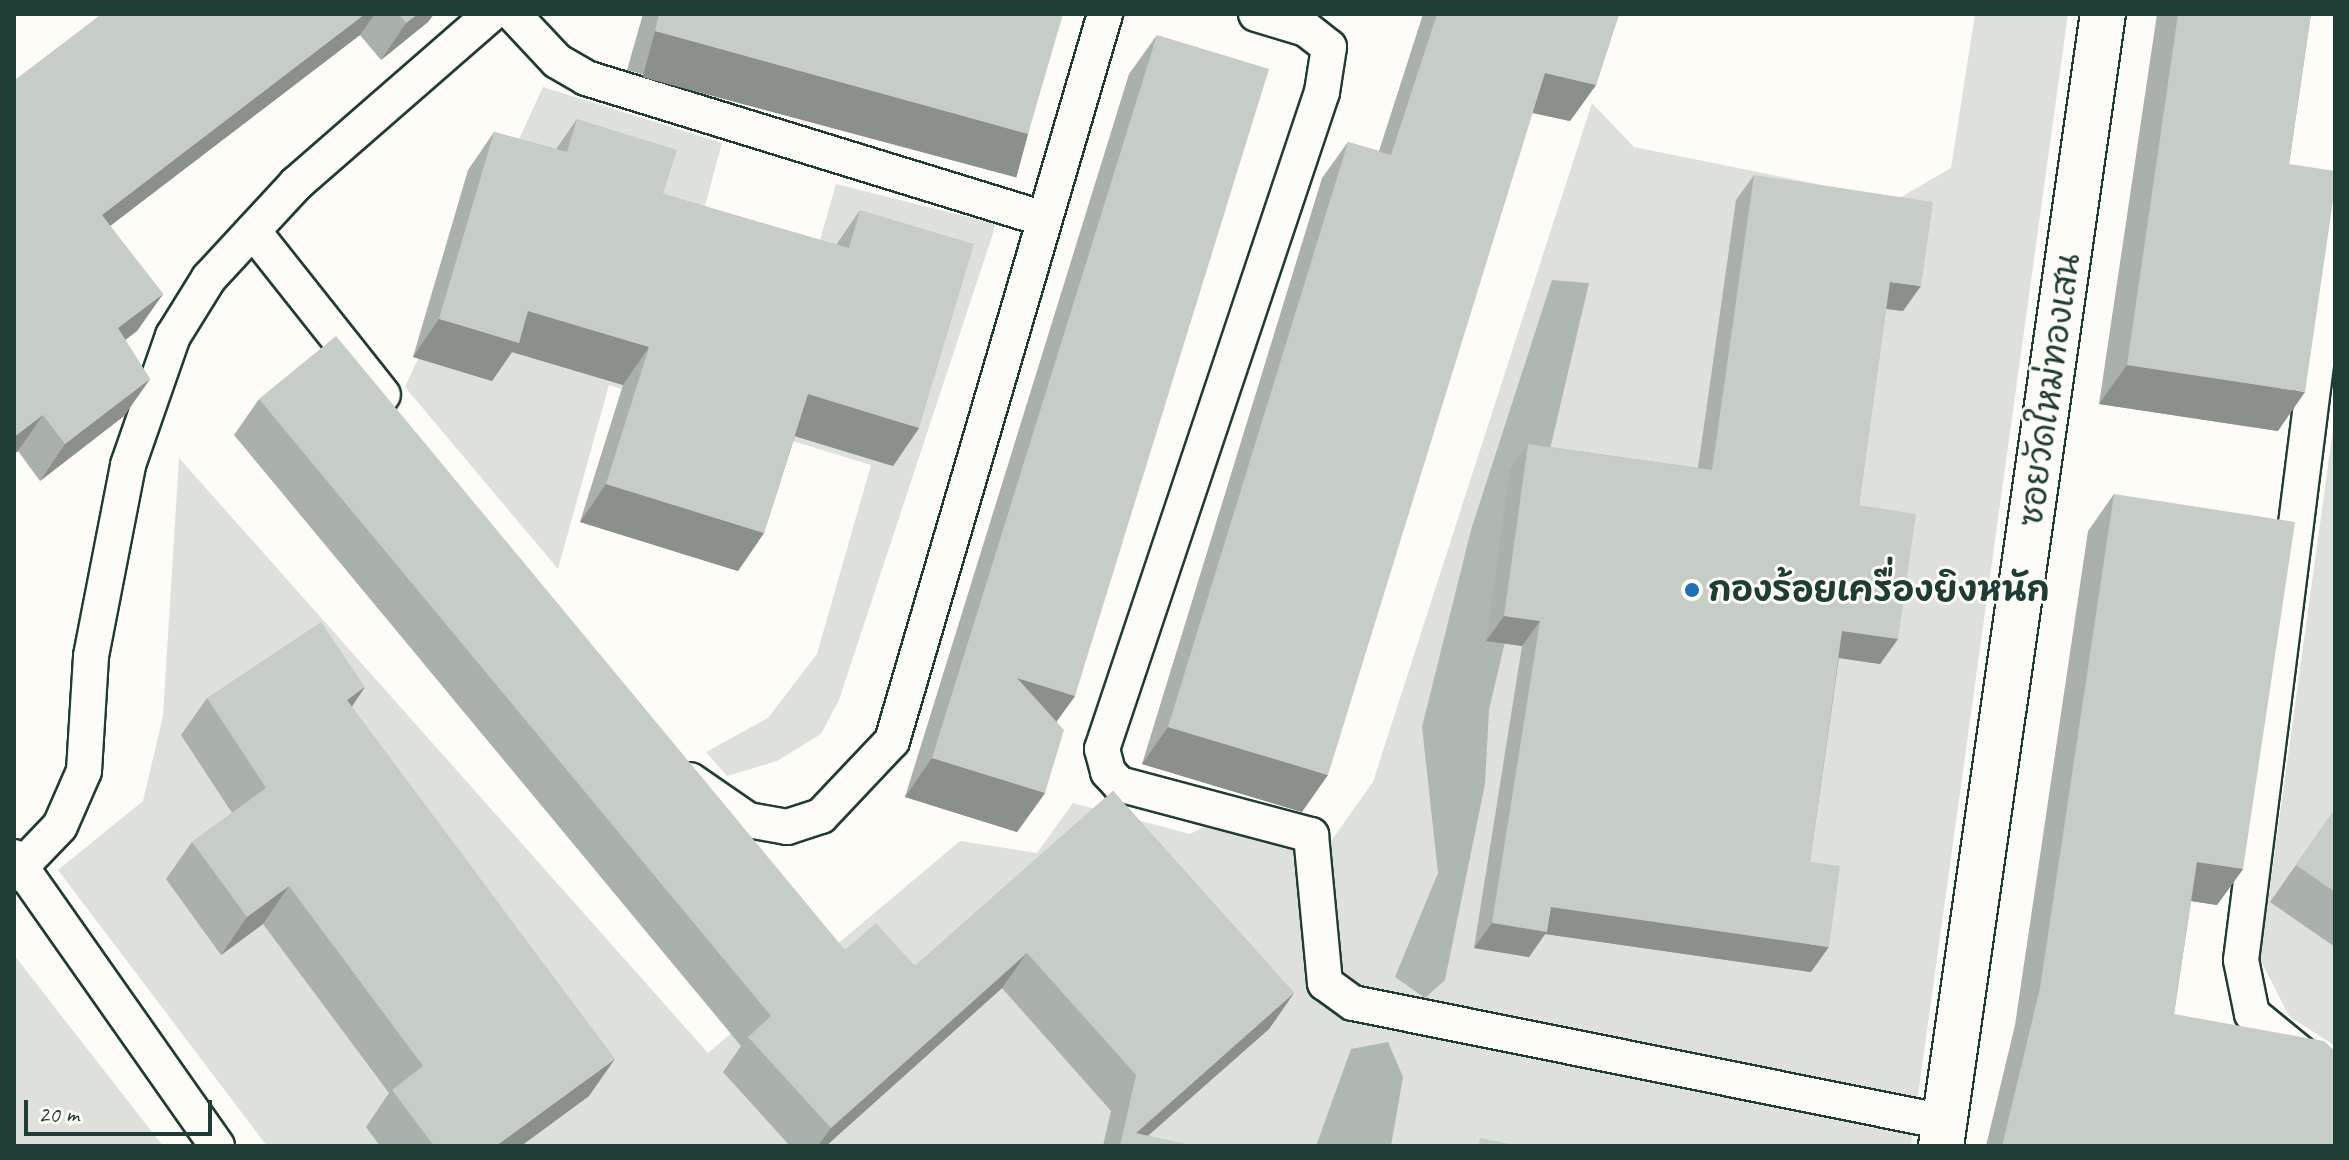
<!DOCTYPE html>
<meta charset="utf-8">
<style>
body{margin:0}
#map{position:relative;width:2349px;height:1160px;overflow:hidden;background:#fdfcf7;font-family:Caveat,"Playpen Sans Thai",sans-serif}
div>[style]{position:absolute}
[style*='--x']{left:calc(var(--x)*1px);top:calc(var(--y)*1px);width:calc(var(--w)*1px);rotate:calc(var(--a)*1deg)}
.green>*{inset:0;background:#dde0db}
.water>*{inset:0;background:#aeb8b1}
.roads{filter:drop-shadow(2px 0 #1f3d34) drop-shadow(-2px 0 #1f3d34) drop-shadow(0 2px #1f3d34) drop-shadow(0 -2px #1f3d34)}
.service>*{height:34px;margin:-17px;padding:0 17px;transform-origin:17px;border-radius:17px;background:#fdfcf7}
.minor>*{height:44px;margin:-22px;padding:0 22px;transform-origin:22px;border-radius:22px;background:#fdfcf7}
.wall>*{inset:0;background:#aab0ab}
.shaded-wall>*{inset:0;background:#8b908b;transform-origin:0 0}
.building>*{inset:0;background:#c6cdc7}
.dots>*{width:22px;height:22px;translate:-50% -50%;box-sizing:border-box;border:4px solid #fdfcf7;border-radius:50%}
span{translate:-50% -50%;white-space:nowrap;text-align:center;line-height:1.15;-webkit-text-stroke:6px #fdfcf7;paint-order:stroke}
.street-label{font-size:34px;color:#1f3d34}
.poi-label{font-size:34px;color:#1f3d34;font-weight:700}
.left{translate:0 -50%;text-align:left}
.frame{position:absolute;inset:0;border:16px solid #1f3d34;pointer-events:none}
.scale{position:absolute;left:24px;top:1100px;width:188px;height:36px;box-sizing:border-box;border:4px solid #1f3d34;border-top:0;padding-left:10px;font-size:24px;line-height:28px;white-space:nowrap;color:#1f3d34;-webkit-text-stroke:6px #fdfcf7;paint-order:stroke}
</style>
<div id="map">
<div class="green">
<i style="clip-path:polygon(1975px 14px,2068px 14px,1911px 1146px,267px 1146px,58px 870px,143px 801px,163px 716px,179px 458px,708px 1053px,960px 841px,1037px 853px,1073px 803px,1190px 834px,1225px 816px,1329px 844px,1373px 782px,1592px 103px,1634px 147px,1896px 200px,1951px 168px)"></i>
<i style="clip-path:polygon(543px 87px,722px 143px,689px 265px,803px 300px,836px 184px,996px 224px,839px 700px,821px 734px,777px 761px,727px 776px,706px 752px,768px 718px,817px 654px,871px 465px,609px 385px,558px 569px,405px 387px)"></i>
<i style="clip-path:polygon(2335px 415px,2335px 1046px,2289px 1016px,2260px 959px)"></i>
<i style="clip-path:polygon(14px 955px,163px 1146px,14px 1146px)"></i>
</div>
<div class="water">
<i style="clip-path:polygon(1552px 280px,1589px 283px,1489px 710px,1485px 784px,1445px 980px,1425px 998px,1395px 977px,1438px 873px,1422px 727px,1471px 530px)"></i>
<i style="clip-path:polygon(1388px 1042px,1403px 1077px,1391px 1146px,1316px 1146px,1351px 1049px)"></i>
</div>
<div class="roads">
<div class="service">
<i style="--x:513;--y:14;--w:64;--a:46.9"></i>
<i style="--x:557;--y:61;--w:34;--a:30"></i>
<i style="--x:586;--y:78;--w:480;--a:17.1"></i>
<i style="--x:1256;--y:14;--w:52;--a:16.7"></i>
<i style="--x:1306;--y:29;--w:29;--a:38"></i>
<i style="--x:1329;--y:47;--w:46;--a:98.8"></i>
<i style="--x:1322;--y:92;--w:693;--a:108.51"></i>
<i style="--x:1102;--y:749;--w:24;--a:75"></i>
<i style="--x:1108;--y:772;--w:16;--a:47"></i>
<i style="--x:1119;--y:784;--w:199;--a:14.9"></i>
<i style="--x:1311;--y:835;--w:149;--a:84.6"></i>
<i style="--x:1325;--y:983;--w:34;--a:36"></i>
<i style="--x:1353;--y:1003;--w:603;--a:11.38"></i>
<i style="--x:2335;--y:214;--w:752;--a:97.18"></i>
<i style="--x:2241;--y:960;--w:55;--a:78.5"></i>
<i style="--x:2252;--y:1014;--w:107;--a:39.3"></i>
<i style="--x:253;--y:231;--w:209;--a:51.6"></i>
<i style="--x:690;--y:780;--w:70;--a:34.6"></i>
<i style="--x:748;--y:820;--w:40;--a:10"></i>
<i style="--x:787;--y:827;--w:36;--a:-18"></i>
<i style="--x:821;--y:816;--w:103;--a:-46.6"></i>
<i style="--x:892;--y:741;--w:758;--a:-73.67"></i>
<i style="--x:14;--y:857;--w:353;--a:54.9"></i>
<i style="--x:14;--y:874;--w:66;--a:-46.2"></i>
<i style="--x:60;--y:826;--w:60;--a:-66.4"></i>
<i style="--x:84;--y:771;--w:115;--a:-86.5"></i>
<i style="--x:91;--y:656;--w:195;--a:-79"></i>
<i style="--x:128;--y:465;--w:137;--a:-70.8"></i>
<i style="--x:173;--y:336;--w:68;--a:-58.2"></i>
<i style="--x:209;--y:278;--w:128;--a:-47.2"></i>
<i style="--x:296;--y:184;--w:259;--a:-41.1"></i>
</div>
<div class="minor">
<i style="--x:1941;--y:1146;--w:1144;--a:-81.86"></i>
</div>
</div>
<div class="wall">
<i style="clip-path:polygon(102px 14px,434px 14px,428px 22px,381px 60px,360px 35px,110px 226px,163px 294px,137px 331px,125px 340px,150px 379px,124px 416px,40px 481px,18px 451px,14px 454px,14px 81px)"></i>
<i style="clip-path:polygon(643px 14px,1063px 14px,1000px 173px,627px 70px)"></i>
<i style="clip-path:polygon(1423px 14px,1619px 14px,1596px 85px,1570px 121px,1532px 113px,1302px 812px,1142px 764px,1322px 178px,1348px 142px,1379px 151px)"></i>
<i style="clip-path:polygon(2157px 14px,2311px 14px,2289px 164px,2278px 431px,2099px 404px)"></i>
<i style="clip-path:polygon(1157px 35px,1075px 696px,1056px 722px,1045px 793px,1017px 832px,905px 797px,1129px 74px)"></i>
<i style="clip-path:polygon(577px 119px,663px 194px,836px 245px,860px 210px,919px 428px,893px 466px,795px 436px,764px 533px,738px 571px,580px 522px,623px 385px,512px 352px,492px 381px,413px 357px,468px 170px,494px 132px,556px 149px)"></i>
<i style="clip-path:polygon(1754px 175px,1903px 311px,1886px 309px,1859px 505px,1898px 639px,1880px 664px,1839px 658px,1810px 862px,1811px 972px,1545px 934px,1529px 957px,1474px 948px,1522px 646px,1486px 641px,1510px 469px,1528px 444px,1698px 468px,1736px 200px)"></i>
<i style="clip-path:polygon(259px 399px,845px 950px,915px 966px,1113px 791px,1294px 993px,1269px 1029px,1148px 1136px,1193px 1146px,1103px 1146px,1111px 1111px,1002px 988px,826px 1146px,790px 1146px,723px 1072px,741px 1046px,234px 435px)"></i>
<i style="clip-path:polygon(2114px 494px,2243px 869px,2217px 905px,2191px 901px,2174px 1014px,2335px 1146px,1986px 1146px,2015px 1025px,2088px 531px)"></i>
<i style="clip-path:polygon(365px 687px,352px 707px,589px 1096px,521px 1146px,380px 1146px,366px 1127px,389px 1093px,263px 924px,221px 955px,166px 879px,192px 842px,232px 813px,181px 735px,207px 698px)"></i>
<i style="clip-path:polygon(2335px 809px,2335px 947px,2270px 902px)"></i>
</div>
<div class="shaded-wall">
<i style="clip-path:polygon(365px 14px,375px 14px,360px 35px,76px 252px,102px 215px)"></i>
<i style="clip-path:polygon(418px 14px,434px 14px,428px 22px,381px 60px,406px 23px)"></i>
<i style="left:655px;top:31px;width:387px;height:48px;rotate:15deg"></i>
<i style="clip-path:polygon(1545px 73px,1596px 85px,1570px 121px,1519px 110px)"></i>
<i style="clip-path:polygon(1890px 282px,1921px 286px,1903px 311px,1872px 307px)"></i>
<i style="clip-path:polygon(163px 294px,137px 331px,93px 364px,118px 328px)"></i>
<i style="clip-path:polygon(528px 311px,649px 347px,623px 385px,512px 352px,492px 381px,413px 357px,439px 319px)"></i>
<i style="clip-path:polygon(2127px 365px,2305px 392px,2278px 431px,2099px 404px)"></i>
<i style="clip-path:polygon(150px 379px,124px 416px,40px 481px,65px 444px)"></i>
<i style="clip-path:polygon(808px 394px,919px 428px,893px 466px,781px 432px)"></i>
<i style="clip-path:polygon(43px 415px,18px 451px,14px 454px,14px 437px)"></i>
<i style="clip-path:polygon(606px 484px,764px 533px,738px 571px,580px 522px)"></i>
<i style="clip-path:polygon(1504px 616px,1540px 621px,1522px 646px,1486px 641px)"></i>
<i style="clip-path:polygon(1842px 631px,1898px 639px,1880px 664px,1825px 656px)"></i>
<i style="clip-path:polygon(1017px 678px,1075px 696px,1047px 735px)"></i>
<i style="clip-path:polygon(365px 687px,339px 724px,347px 700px)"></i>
<i style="clip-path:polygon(1168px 727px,1328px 775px,1302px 812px,1142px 764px)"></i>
<i style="clip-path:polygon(932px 758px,1045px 793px,1017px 832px,905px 797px)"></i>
<i style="clip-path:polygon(2197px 862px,2243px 869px,2217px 905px,2171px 898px)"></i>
<i style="clip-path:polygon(289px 886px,263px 924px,221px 955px,247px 917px)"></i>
<i style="clip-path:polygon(1551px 907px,1829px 947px,1811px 972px,1545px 934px,1529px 957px,1474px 948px,1492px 923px)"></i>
<i style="clip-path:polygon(1027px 953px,1002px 988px,826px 1146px,818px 1146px,831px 1128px)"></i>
<i style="clip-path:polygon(1294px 993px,1269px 1029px,1136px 1146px,1136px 1133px)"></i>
<i style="clip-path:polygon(615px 1059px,589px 1096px,521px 1146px,496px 1146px)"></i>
</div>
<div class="building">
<i style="clip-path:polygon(102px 14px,365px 14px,102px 215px,163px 294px,118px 328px,150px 379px,65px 444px,43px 415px,14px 437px,14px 81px)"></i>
<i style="clip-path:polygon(399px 14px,418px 14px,406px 23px)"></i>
<i style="clip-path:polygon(659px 14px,1063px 14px,1028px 134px,655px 31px)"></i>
<i style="clip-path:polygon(1437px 14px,1619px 14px,1596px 85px,1545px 73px,1328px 775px,1168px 727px,1348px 142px,1391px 155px)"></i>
<i style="clip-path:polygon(2178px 14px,2311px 14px,2289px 164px,2335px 171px,2335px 187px,2305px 392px,2127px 365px)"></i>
<i style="clip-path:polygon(1157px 35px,1269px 69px,1075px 696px,1017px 678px,1064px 730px,1045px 793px,932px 758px)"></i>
<i style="clip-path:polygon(577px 119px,677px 150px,663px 194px,849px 248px,860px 210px,974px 244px,919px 428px,808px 394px,764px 533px,606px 484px,649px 347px,528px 311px,519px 343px,439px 319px,494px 132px,567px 152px)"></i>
<i style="clip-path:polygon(1754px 175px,1933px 202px,1921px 286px,1890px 282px,1859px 505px,1916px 514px,1898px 639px,1842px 631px,1810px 862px,1840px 866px,1829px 947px,1551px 907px,1547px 932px,1492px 923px,1540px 621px,1504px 616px,1528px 444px,1712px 470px)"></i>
<i style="clip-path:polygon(336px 336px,845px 950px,876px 923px,915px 966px,1113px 791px,1294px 993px,1136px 1133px,1193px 1146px,1120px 1146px,1136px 1075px,1027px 953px,831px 1128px,748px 1037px,771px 1016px,259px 399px)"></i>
<i style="clip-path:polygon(2114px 494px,2295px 522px,2243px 869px,2197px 862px,2174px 1014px,2324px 1041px,2335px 1051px,2335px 1146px,2002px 1146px,2040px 988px)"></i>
<i style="clip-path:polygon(321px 622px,365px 687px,347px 700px,615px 1059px,496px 1146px,434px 1146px,392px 1090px,423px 1066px,289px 886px,247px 917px,192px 842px,266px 788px,207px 698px)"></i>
<i style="clip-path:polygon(2335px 809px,2335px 892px,2296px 865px)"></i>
<i style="clip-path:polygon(1480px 1138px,1520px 1146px,1479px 1146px)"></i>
</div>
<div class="dots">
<i style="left:1692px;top:590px;background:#1f6fb2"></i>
</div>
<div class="street-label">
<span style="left:2049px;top:390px;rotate:-82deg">ซอยวัดใหม่ทองเสน</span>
</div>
<div class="poi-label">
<span class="left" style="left:1708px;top:590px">กองร้อยเครื่องยิงหนัก</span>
</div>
<div class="frame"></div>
<div class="scale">20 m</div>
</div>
